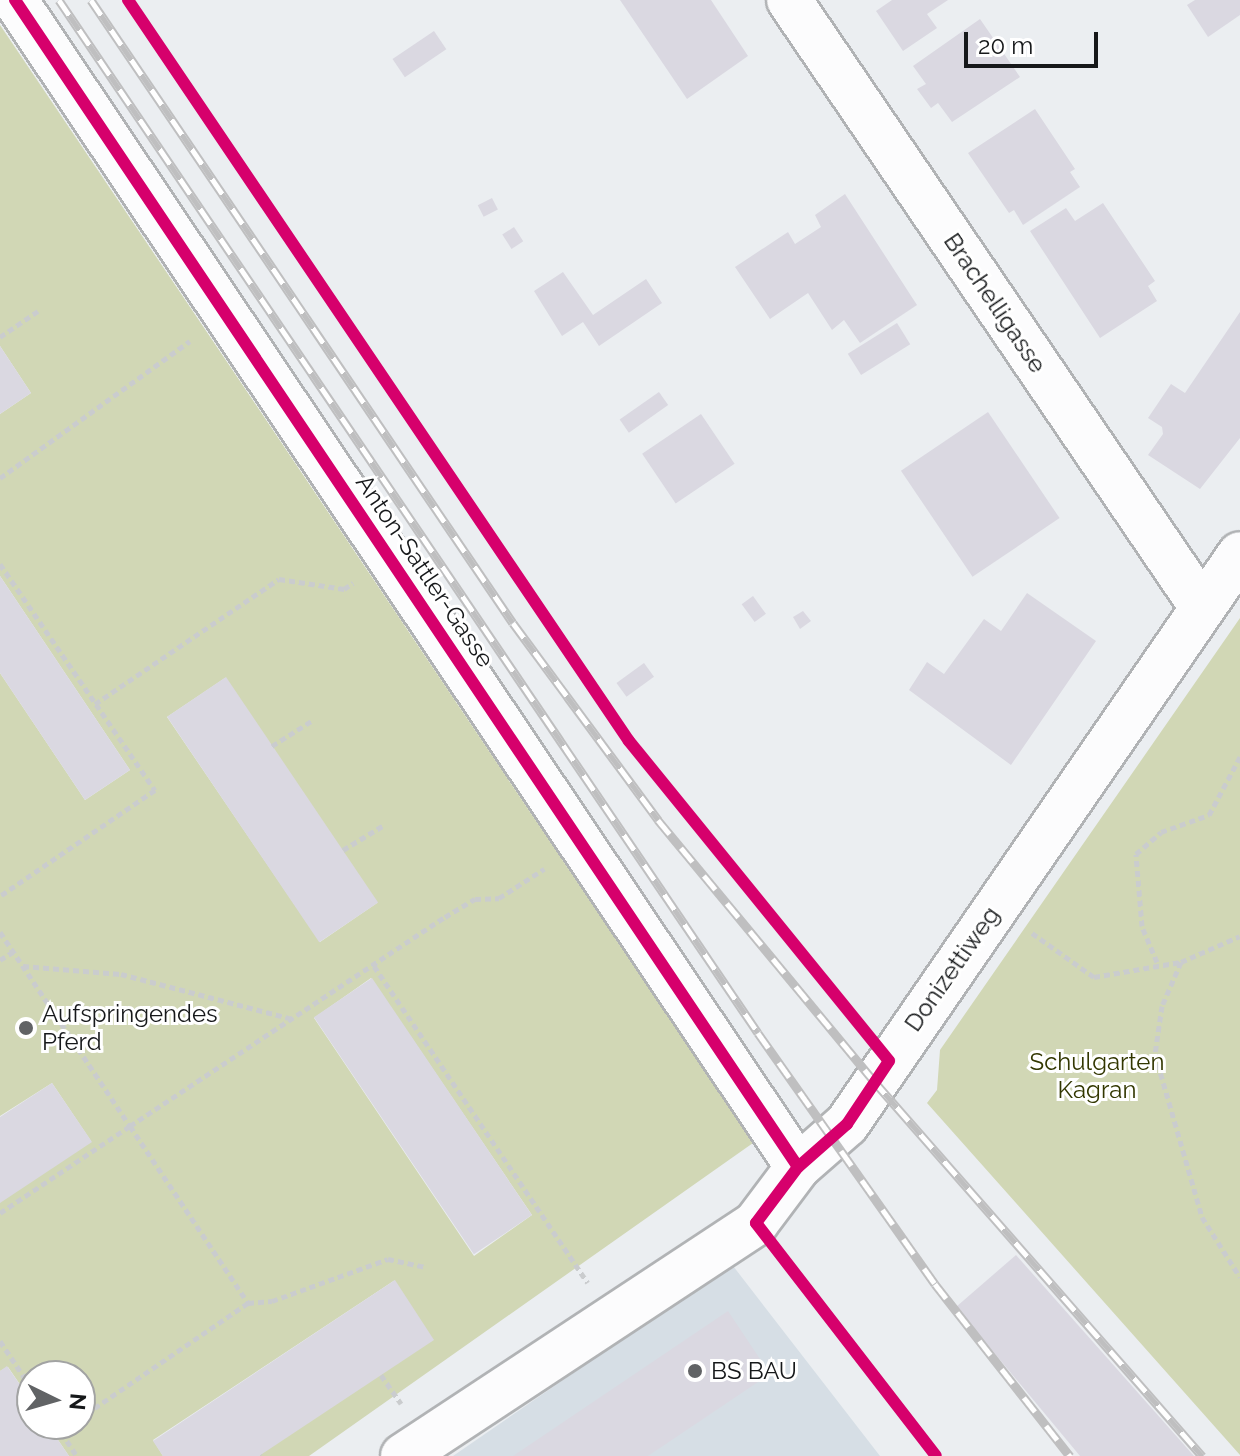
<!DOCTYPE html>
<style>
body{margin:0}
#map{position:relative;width:1240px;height:1456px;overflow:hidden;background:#ebeef1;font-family:Raleway,sans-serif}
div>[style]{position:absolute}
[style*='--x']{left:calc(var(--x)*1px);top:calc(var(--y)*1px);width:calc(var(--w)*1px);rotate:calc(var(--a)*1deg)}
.built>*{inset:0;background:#d6dee5}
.green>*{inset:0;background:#d1d7b5}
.building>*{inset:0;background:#dad8e1;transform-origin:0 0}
.path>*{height:5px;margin-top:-2.5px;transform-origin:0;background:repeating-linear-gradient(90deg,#caccce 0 6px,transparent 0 10px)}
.roads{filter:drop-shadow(2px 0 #b1b3b5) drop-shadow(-2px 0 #b1b3b5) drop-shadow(0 2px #b1b3b5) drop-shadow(0 -2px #b1b3b5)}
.street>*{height:44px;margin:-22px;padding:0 22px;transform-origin:22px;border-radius:22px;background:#fcfcfd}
.rail>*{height:9px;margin-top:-4.5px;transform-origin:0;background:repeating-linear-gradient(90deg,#fff 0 18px,#bfbfc0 0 36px);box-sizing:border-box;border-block:2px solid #bfbfc0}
.cycleway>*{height:12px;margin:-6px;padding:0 6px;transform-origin:6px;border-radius:6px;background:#d6006c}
.dots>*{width:22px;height:22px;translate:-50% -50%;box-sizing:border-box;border:4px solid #fff;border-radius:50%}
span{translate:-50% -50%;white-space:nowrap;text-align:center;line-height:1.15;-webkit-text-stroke:6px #fff;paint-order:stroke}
.street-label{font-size:24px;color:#16181a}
.poi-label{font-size:24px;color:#16181a}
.left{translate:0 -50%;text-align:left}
.park-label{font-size:24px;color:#323700}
.north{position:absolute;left:16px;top:1360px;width:80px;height:80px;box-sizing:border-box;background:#fff;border:2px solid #a2a3a3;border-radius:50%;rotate:95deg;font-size:22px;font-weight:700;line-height:32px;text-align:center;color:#16181a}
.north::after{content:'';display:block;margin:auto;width:28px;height:36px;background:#616365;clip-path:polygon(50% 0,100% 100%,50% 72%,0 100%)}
.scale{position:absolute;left:964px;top:32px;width:134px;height:36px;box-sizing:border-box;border:4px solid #16181a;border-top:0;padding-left:10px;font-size:24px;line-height:28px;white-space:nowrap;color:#16181a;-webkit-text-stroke:6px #fff;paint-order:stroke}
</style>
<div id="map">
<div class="built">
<i style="clip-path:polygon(730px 1262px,880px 1456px,453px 1456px,701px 1285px)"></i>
</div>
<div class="green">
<i style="clip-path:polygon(evenodd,0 25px,753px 1143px,309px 1456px,259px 1456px,395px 1280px,153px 1440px,163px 1456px,69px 1456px,47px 1424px,80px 1424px,80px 1376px,32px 1376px,32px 1402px,8px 1367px,0 1371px,0 1201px,91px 1141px,52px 1083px,0 1116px,0 673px,85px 800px,130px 770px,0 576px,0 414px,31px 393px,0 346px,0 25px,225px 678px,377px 903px,320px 942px,167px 717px,225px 678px,0 25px,371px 978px,532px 1215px,474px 1256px,314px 1018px,371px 978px)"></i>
<i style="clip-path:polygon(1240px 618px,1240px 1455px,927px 1103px,937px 1090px,940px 1050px)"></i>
</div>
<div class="building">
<i style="clip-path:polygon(620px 0,711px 0,748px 56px,687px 99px)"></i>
<i style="clip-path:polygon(892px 0,948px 0,927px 14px,937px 28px,903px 51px,876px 11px)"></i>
<i style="clip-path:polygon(1195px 0,1240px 0,1240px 15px,1208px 37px,1187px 5px)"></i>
<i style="clip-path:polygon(980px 19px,1020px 77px,952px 122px,938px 103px,931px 108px,917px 89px,926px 84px,913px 66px)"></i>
<i style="left:434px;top:31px;width:22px;height:50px;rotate:56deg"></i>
<i style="clip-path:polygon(1035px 109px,1075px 169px,1070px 172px,1080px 187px,1023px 225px,1014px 210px,1009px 213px,968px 153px)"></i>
<i style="clip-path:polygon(845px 194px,917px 305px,860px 343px,844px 320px,832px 330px,808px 293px,770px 319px,735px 267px,788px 232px,795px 244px,821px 227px,815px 215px)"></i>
<i style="left:492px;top:198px;width:13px;height:16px;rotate:63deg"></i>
<i style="clip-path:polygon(1103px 203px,1155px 281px,1148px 286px,1157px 301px,1100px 338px,1030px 231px,1066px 208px,1075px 221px)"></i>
<i style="left:514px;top:227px;width:17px;height:14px;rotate:57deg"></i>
<i style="clip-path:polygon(563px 272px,593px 315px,646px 279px,662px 303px,599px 346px,583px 322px,562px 336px,534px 291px)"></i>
<i style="clip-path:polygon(1240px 312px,1240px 438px,1200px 489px,1148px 455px,1163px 434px,1162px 427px,1148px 418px,1171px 384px,1185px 393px)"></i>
<i style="left:897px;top:323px;width:25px;height:58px;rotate:58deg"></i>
<i style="clip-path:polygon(0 346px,31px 393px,0 414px)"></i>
<i style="left:659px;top:392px;width:16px;height:48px;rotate:55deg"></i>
<i style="left:988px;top:412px;width:128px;height:105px;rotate:56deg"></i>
<i style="left:701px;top:414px;width:60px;height:71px;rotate:56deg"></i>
<i style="clip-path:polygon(0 576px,130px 770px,85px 800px,0 673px)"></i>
<i style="clip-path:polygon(1027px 593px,1096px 641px,1011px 765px,909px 690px,927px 662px,944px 674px,984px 619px,1001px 631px)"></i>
<i style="left:753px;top:596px;width:22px;height:14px;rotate:54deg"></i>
<i style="clip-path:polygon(803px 611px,811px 621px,800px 629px,793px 617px)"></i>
<i style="left:644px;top:663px;width:17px;height:34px;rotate:54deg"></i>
<i style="left:226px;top:677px;width:272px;height:71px;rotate:56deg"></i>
<i style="left:372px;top:978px;width:286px;height:70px;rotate:56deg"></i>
<i style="clip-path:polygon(52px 1083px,92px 1142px,0 1203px,0 1117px)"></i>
<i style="clip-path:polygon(1016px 1255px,1194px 1456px,1080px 1456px,956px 1307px)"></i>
<i style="clip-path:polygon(395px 1280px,434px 1340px,259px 1456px,163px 1456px,153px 1441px)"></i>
<i style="clip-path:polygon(728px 1311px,770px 1374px,648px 1456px,513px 1456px)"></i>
<i style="clip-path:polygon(7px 1366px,32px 1402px,32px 1424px,47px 1424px,69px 1456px,0 1456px,0 1371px)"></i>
</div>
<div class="path">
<i style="--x:0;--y:337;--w:46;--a:-34.4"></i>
<i style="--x:0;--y:478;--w:234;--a:-35.8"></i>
<i style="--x:0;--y:564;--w:274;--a:55.6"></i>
<i style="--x:155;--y:790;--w:188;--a:145.6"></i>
<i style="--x:95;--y:704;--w:222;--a:-34.2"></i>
<i style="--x:279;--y:579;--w:66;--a:8.7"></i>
<i style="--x:344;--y:589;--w:11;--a:-34"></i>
<i style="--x:272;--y:746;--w:49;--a:-32.4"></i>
<i style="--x:343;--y:850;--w:48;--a:-31.4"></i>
<i style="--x:0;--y:932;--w:234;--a:56.2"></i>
<i style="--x:130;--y:1126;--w:378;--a:-33.6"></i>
<i style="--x:445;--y:917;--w:35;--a:-31"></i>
<i style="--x:475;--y:899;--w:24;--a:-2"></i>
<i style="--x:499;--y:898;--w:54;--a:-32.8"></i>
<i style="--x:1032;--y:933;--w:76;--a:35.4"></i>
<i style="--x:1094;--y:977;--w:88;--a:-9.8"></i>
<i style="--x:1181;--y:962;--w:64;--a:-23.8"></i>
<i style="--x:0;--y:960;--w:15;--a:-32"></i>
<i style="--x:1157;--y:962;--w:39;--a:-113"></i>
<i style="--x:1142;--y:926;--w:72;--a:-94.8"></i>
<i style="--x:1136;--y:854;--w:33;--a:-41"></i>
<i style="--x:1161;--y:832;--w:51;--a:-19.5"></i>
<i style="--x:1209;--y:815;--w:66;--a:-61.9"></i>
<i style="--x:1181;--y:962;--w:48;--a:113.4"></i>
<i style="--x:1162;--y:1006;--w:49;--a:98.3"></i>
<i style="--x:1155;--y:1054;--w:170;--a:73.9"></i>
<i style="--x:1202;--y:1217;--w:71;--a:57.7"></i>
<i style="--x:23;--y:966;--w:98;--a:4.7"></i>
<i style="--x:121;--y:974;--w:178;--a:14.7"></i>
<i style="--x:374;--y:966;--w:382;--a:56"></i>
<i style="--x:0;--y:1213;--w:156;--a:-33.8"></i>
<i style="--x:130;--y:1126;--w:213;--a:56.3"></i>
<i style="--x:248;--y:1303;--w:204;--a:145.6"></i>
<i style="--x:248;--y:1303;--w:24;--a:-5"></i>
<i style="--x:272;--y:1301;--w:123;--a:-19.9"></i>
<i style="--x:388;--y:1259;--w:39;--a:12"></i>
<i style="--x:0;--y:1341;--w:58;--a:56.3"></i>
<i style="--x:381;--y:1375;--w:35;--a:55"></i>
<i style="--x:56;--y:1424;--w:38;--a:57"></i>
<i style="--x:55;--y:1436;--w:20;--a:-37"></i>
<i style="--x:260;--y:1455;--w:1;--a:45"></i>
</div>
<div class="roads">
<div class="street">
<i style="--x:15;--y:0;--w:1405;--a:56.14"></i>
<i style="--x:789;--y:0;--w:734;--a:55.77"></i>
<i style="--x:403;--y:1456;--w:423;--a:-33.4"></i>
<i style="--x:756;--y:1223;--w:70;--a:-53.1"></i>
<i style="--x:798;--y:1167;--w:65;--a:-41.3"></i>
<i style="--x:847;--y:1124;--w:692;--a:-55.41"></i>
</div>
</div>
<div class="rail">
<i style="--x:59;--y:0;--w:1247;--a:55.91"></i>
<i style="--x:758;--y:1033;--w:307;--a:54.8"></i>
<i style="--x:935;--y:1284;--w:219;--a:51.9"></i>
<i style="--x:91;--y:0;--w:752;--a:55.89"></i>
<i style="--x:513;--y:623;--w:245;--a:53.6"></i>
<i style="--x:658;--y:820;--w:337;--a:50.4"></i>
<i style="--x:873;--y:1080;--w:500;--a:48.8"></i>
</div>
<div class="cycleway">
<i style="--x:15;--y:0;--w:1405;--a:56.14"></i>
<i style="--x:128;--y:0;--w:894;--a:55.94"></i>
<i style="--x:629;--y:741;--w:412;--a:50.9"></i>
<i style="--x:889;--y:1061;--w:76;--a:123.7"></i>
<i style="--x:847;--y:1124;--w:65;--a:138.7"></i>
<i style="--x:798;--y:1167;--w:70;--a:126.9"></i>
<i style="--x:756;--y:1223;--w:294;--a:52.3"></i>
</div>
<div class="dots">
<i style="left:26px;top:1028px;background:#616365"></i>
<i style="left:695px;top:1371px;background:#616365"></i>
</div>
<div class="street-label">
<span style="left:995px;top:303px;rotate:56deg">Brachelligasse</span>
<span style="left:425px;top:571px;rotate:56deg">Anton-Sattler-Gasse</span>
<span style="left:952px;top:969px;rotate:-55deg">Donizettiweg</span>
</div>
<div class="poi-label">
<span class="left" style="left:42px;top:1028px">Aufspringendes<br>Pferd</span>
<span class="left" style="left:711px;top:1371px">BS BAU</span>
</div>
<div class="park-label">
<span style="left:1097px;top:1076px">Schulgarten<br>Kagran</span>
</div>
<div class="north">N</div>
<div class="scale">20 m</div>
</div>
